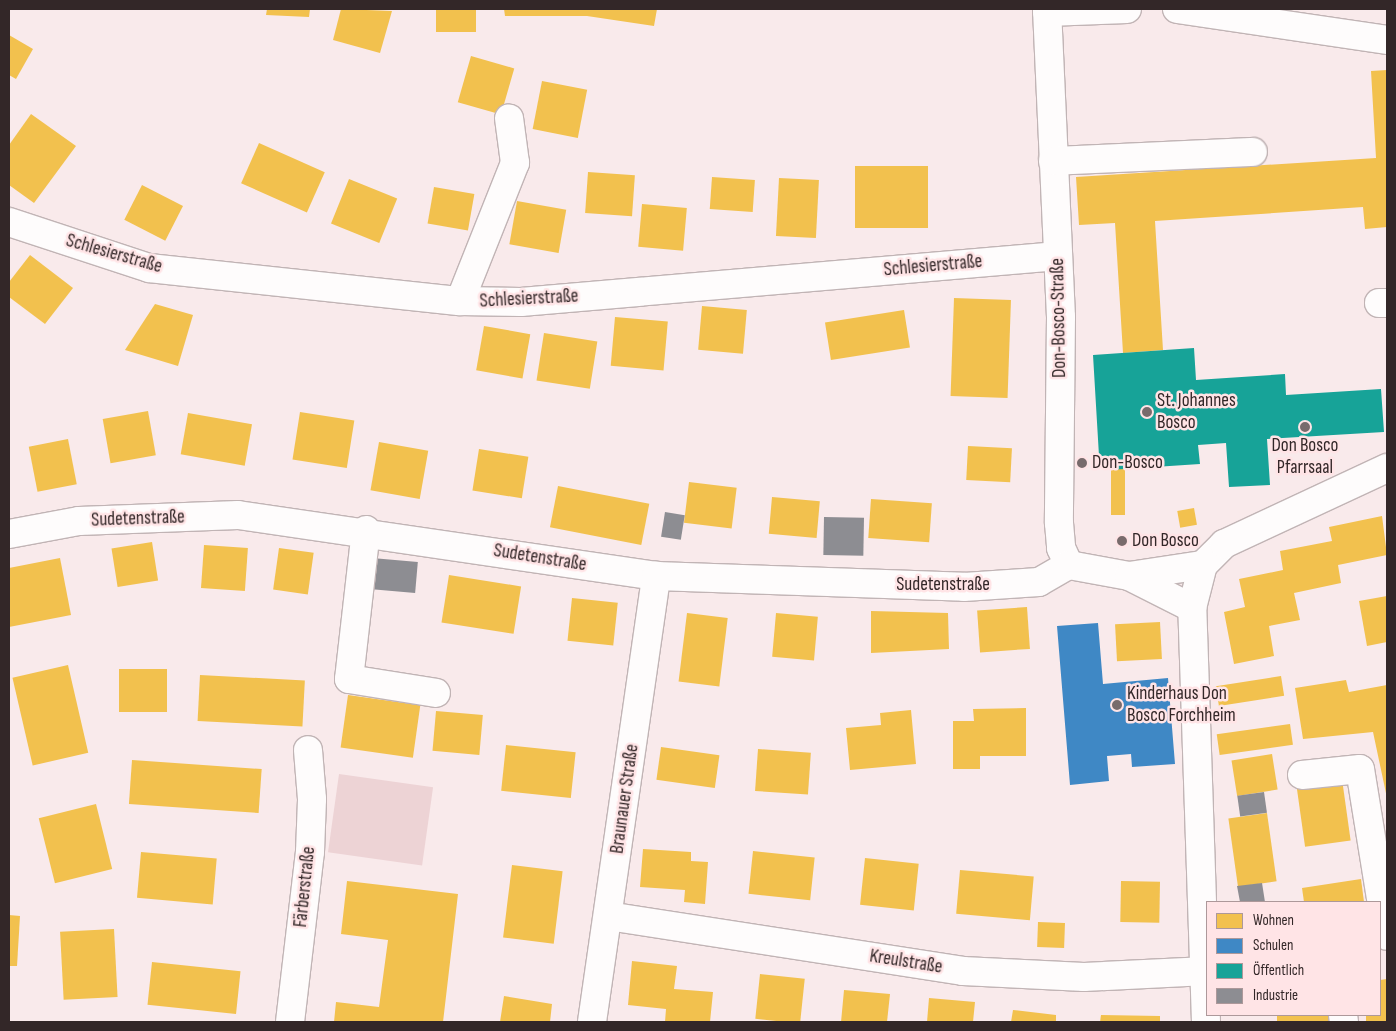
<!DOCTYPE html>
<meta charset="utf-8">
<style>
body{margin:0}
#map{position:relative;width:1396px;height:1031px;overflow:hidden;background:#f9eaeb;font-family:"Sofia Sans Condensed",sans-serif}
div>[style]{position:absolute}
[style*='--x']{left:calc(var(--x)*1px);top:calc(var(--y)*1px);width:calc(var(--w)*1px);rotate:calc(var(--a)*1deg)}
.green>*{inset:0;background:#edd3d5;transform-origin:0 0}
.homes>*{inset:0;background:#f2c14e;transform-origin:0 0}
.schools>*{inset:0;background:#3f88c5}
.public>*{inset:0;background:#17a398}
.industry>*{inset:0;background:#8d8d92;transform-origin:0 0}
.roads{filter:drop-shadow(1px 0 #c1b4b5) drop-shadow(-1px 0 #c1b4b5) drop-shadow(0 1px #c1b4b5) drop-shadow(0 -1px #c1b4b5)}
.minor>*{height:28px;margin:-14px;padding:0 14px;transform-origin:14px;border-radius:14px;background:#fefcfc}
.dots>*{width:14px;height:14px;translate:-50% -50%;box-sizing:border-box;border:2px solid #ffe4e6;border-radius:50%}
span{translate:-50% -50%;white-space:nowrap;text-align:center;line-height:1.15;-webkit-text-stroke:5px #ffe4e6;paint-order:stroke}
.street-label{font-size:19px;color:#332728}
.poi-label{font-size:19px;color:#332728}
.left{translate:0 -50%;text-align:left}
.frame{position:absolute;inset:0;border:10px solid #332728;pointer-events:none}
.legend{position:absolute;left:1206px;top:901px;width:175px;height:115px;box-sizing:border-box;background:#ffe4e6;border:1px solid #ad989a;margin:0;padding:6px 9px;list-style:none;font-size:15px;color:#332728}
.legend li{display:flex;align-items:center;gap:10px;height:25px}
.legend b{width:25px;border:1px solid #ad989a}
</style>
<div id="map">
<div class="green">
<i style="left:339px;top:774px;width:95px;height:79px;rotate:8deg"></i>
</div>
<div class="homes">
<i style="clip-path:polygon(267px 9px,310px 9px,309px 17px,266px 15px)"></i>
<i style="clip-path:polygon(341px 9px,392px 11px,380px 53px,333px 40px)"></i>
<i style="left:436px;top:9px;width:40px;height:23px"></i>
<i style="clip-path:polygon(504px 9px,657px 9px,654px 26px,587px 16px,505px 16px)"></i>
<i style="clip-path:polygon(9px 35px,33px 49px,16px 79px,9px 75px)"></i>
<i style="left:471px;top:56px;width:45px;height:48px;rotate:16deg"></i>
<i style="clip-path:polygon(1387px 70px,1387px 227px,1365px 229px,1363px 207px,1155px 221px,1163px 350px,1123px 353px,1115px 223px,1079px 225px,1076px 177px,1376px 158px,1371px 71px)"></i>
<i style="left:542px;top:81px;width:46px;height:49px;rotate:11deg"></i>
<i style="clip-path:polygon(31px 114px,76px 146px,34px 203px,9px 185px,9px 145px)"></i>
<i style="left:259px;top:143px;width:72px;height:44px;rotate:24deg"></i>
<i style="left:928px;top:166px;width:62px;height:73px;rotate:90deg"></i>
<i style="left:588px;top:172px;width:47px;height:41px;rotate:4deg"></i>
<i style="left:712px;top:177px;width:43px;height:32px;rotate:4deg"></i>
<i style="left:779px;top:178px;width:40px;height:58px;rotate:3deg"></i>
<i style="left:349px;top:179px;width:52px;height:48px;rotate:22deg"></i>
<i style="left:142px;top:185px;width:46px;height:39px;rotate:27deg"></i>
<i style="left:434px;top:187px;width:41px;height:37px;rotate:10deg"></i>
<i style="left:517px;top:201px;width:50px;height:44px;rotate:10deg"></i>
<i style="left:642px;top:204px;width:45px;height:43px;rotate:5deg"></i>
<i style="clip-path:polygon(30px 255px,73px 288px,45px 324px,9px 297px,9px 282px)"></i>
<i style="left:954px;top:298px;width:57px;height:98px;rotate:2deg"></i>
<i style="clip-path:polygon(155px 304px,193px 315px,178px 366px,125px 350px)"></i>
<i style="left:702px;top:306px;width:45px;height:44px;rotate:5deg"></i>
<i style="left:904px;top:310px;width:38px;height:80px;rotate:81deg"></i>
<i style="left:615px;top:317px;width:53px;height:49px;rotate:5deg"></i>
<i style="left:484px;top:326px;width:47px;height:45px;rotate:10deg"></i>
<i style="left:544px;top:333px;width:54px;height:48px;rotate:9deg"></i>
<i style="left:148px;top:411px;width:45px;height:46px;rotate:80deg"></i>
<i style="left:300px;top:412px;width:55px;height:48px;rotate:9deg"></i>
<i style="left:188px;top:413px;width:65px;height:42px;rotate:10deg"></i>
<i style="left:68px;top:439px;width:46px;height:40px;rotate:79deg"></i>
<i style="left:379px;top:442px;width:50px;height:49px;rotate:10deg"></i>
<i style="left:968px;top:446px;width:44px;height:34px;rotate:3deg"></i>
<i style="left:479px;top:449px;width:50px;height:42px;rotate:9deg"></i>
<i style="left:1111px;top:469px;width:14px;height:46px"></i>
<i style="left:689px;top:482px;width:48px;height:41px;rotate:7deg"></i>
<i style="left:558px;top:486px;width:93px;height:42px;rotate:11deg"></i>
<i style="left:772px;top:497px;width:48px;height:37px;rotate:5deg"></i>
<i style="left:871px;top:499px;width:61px;height:39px;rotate:4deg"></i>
<i style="left:1194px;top:508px;width:17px;height:17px;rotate:80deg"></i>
<i style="clip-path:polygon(1382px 516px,1387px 555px,1338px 565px,1341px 583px,1294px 593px,1300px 620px,1269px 626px,1274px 656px,1234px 664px,1224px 612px,1245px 607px,1239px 579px,1283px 570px,1280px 551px,1332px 541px,1329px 527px)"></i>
<i style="left:152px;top:542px;width:39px;height:41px;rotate:81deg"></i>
<i style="left:204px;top:545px;width:44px;height:43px;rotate:4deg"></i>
<i style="left:279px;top:548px;width:35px;height:42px;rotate:8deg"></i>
<i style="clip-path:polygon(60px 558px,71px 615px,9px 627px,9px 568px)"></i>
<i style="left:449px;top:575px;width:73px;height:48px;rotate:9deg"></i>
<i style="clip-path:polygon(1387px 596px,1387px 642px,1367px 646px,1359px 601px)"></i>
<i style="left:572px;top:598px;width:46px;height:43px;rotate:6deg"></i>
<i style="left:1027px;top:607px;width:42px;height:50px;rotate:86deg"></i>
<i style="clip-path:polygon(871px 611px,948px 613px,949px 649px,871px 653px)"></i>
<i style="left:687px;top:613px;width:41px;height:69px;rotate:7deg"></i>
<i style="left:776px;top:613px;width:42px;height:44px;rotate:5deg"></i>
<i style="left:1160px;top:622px;width:37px;height:45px;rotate:87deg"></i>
<i style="left:68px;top:665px;width:90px;height:57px;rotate:77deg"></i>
<i style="left:119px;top:669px;width:48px;height:43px"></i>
<i style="left:200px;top:675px;width:105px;height:46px;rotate:3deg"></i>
<i style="left:1281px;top:676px;width:20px;height:66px;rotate:81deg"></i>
<i style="clip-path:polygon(1346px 680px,1349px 692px,1387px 685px,1387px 798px,1373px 732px,1303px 739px,1295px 688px)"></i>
<i style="left:348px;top:695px;width:73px;height:53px;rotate:8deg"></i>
<i style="clip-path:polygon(1026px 708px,1026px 756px,980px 756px,980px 769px,953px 769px,953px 721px,974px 721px,973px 709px)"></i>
<i style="clip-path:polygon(911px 710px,916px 764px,850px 770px,846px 728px,881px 725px,880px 713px)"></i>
<i style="left:436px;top:711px;width:47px;height:40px;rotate:5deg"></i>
<i style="left:1290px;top:724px;width:21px;height:74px;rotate:82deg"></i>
<i style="left:506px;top:745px;width:70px;height:46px;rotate:6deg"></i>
<i style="left:661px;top:747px;width:59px;height:33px;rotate:8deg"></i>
<i style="left:758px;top:749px;width:53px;height:42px;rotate:4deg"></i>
<i style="left:1272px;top:754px;width:36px;height:41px;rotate:81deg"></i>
<i style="left:132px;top:760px;width:130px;height:44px;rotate:4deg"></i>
<i style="left:1342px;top:779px;width:62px;height:46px;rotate:82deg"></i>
<i style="left:96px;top:804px;width:67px;height:59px;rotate:76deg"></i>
<i style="left:1267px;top:813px;width:69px;height:39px;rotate:82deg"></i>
<i style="clip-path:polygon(643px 849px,691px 852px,691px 861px,708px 862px,705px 904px,684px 902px,685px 890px,640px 887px)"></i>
<i style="left:753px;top:851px;width:62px;height:43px;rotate:6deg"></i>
<i style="left:141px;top:852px;width:76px;height:46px;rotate:5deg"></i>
<i style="left:865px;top:858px;width:54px;height:47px;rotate:6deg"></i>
<i style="left:512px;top:865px;width:51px;height:73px;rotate:7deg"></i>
<i style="left:960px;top:870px;width:74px;height:44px;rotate:5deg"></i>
<i style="clip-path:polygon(1361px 879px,1364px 902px,1304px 902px,1302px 888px)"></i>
<i style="clip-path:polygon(347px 881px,458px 894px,443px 1022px,334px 1022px,336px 1002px,379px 1007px,388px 940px,341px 934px)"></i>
<i style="left:1121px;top:881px;width:39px;height:41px;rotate:1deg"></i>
<i style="clip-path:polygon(9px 915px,20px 916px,17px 966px,9px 966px)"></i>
<i style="left:1038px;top:922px;width:27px;height:25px;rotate:2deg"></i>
<i style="left:114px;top:929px;width:68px;height:54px;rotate:87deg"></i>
<i style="clip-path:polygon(632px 961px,677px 966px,674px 989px,713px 992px,710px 1022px,665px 1022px,666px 1009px,628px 1005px)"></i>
<i style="left:152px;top:962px;width:89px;height:43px;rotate:6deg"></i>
<i style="left:760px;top:974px;width:45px;height:45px;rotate:6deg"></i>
<i style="clip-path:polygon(1387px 979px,1387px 1022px,1366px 1022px,1366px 1015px,1380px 1015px,1380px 980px)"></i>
<i style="clip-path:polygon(844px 990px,890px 994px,887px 1022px,841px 1022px)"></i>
<i style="clip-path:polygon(504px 996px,552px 1004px,550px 1022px,500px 1022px)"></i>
<i style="clip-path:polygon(929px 998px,975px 1002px,973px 1022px,927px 1022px)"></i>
<i style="clip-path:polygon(1013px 1010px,1056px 1015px,1056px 1022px,1011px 1022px)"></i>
<i style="clip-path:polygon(1101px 1015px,1160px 1016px,1160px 1022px,1100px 1022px)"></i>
<i style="left:1277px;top:1015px;width:53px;height:7px"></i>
</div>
<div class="schools">
<i style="clip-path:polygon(1098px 623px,1103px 684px,1168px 678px,1175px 764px,1132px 767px,1131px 754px,1107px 756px,1109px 781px,1070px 785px,1057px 626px)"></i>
</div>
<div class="public">
<i style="clip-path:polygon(1194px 348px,1196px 380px,1285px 374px,1286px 395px,1381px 389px,1384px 432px,1267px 439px,1270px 485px,1229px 487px,1226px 443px,1198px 445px,1200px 464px,1109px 470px,1108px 456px,1099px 456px,1093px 355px)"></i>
</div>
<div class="industry">
<i style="left:665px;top:512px;width:20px;height:25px;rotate:9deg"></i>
<i style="left:824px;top:517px;width:40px;height:38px;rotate:1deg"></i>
<i style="left:372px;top:558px;width:46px;height:31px;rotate:5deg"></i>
<i style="left:1264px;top:792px;width:21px;height:27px;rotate:82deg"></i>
<i style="clip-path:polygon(1262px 883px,1265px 902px,1240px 902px,1237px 886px)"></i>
</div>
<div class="roads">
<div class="minor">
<i style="--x:1047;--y:9;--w:308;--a:87.4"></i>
<i style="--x:1061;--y:317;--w:206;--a:90.6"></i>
<i style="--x:1059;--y:523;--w:25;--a:85"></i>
<i style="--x:1061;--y:548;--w:19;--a:65"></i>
<i style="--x:1177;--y:9;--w:212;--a:8.4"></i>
<i style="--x:1047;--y:12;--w:80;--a:-2.1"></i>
<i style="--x:1053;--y:161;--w:200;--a:-2.6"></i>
<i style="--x:9;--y:222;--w:147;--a:18.2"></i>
<i style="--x:149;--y:268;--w:313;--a:6.1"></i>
<i style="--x:460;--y:301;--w:61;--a:0.9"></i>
<i style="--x:521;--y:302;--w:539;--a:-4.9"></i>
<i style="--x:460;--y:301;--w:149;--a:-68.3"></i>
<i style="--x:515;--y:163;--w:45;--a:-97.6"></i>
<i style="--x:1379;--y:303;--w:8;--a:0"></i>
<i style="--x:366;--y:530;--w:150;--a:96.5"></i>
<i style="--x:349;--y:679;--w:88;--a:9.1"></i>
<i style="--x:9;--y:534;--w:71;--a:-10.5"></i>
<i style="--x:79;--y:521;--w:159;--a:-2.2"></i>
<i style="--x:238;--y:515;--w:422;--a:8.3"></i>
<i style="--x:656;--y:576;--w:308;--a:2"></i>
<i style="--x:964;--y:587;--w:75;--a:-3.8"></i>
<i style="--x:1039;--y:582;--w:34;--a:-30"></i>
<i style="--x:1069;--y:565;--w:61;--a:10.4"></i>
<i style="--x:1129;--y:576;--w:71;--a:26.9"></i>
<i style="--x:1129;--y:576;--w:75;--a:-8.5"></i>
<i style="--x:1302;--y:775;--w:58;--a:-5.9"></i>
<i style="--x:1360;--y:769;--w:169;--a:80.8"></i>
<i style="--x:608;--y:916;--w:359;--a:8.8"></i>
<i style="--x:963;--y:971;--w:121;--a:2.8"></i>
<i style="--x:1084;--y:977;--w:123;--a:-2.8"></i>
<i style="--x:1343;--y:1015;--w:7;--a:82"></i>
<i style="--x:290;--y:1022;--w:171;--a:-83.3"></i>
<i style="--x:310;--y:852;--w:53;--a:-87.8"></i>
<i style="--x:312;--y:799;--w:49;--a:-94.7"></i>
<i style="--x:592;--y:1022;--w:451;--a:-81.8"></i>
<i style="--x:1206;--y:1022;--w:414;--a:-91.9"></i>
<i style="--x:1192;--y:608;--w:44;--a:-75.7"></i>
<i style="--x:1203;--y:565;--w:30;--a:-45"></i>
<i style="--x:1224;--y:544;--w:180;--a:-25"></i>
</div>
</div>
<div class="dots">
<i style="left:1147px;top:412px;background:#786b6c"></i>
<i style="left:1305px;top:427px;background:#786b6c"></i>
<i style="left:1082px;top:463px;background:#786b6c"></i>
<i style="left:1122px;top:541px;background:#786b6c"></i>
<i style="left:1117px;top:705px;background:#786b6c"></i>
</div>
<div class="street-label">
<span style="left:114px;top:254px;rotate:16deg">Schlesierstraße</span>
<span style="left:933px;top:266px;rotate:-5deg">Schlesierstraße</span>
<span style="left:529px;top:299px;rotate:-3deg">Schlesierstraße</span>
<span style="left:1059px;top:318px;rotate:-91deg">Don-Bosco-Straße</span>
<span style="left:138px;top:519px;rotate:-2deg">Sudetenstraße</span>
<span style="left:540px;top:558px;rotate:9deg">Sudetenstraße</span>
<span style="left:943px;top:585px">Sudetenstraße</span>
<span style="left:625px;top:799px;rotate:-82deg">Braunauer Straße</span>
<span style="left:305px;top:887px;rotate:-84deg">Färberstraße</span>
<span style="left:906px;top:962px;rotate:9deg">Kreulstraße</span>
</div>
<div class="poi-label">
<span class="left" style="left:1157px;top:412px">St. Johannes<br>Bosco</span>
<span style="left:1305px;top:457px">Don Bosco<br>Pfarrsaal</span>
<span class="left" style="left:1092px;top:463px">Don-Bosco</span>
<span class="left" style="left:1132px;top:541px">Don Bosco</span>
<span class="left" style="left:1127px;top:705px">Kinderhaus Don<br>Bosco Forchheim</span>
</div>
<div class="frame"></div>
<ul class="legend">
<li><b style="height:14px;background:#f2c14e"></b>Wohnen</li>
<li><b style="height:14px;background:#3f88c5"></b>Schulen</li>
<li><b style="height:14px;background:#17a398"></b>Öffentlich</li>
<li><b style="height:14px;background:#8d8d92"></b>Industrie</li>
</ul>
</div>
